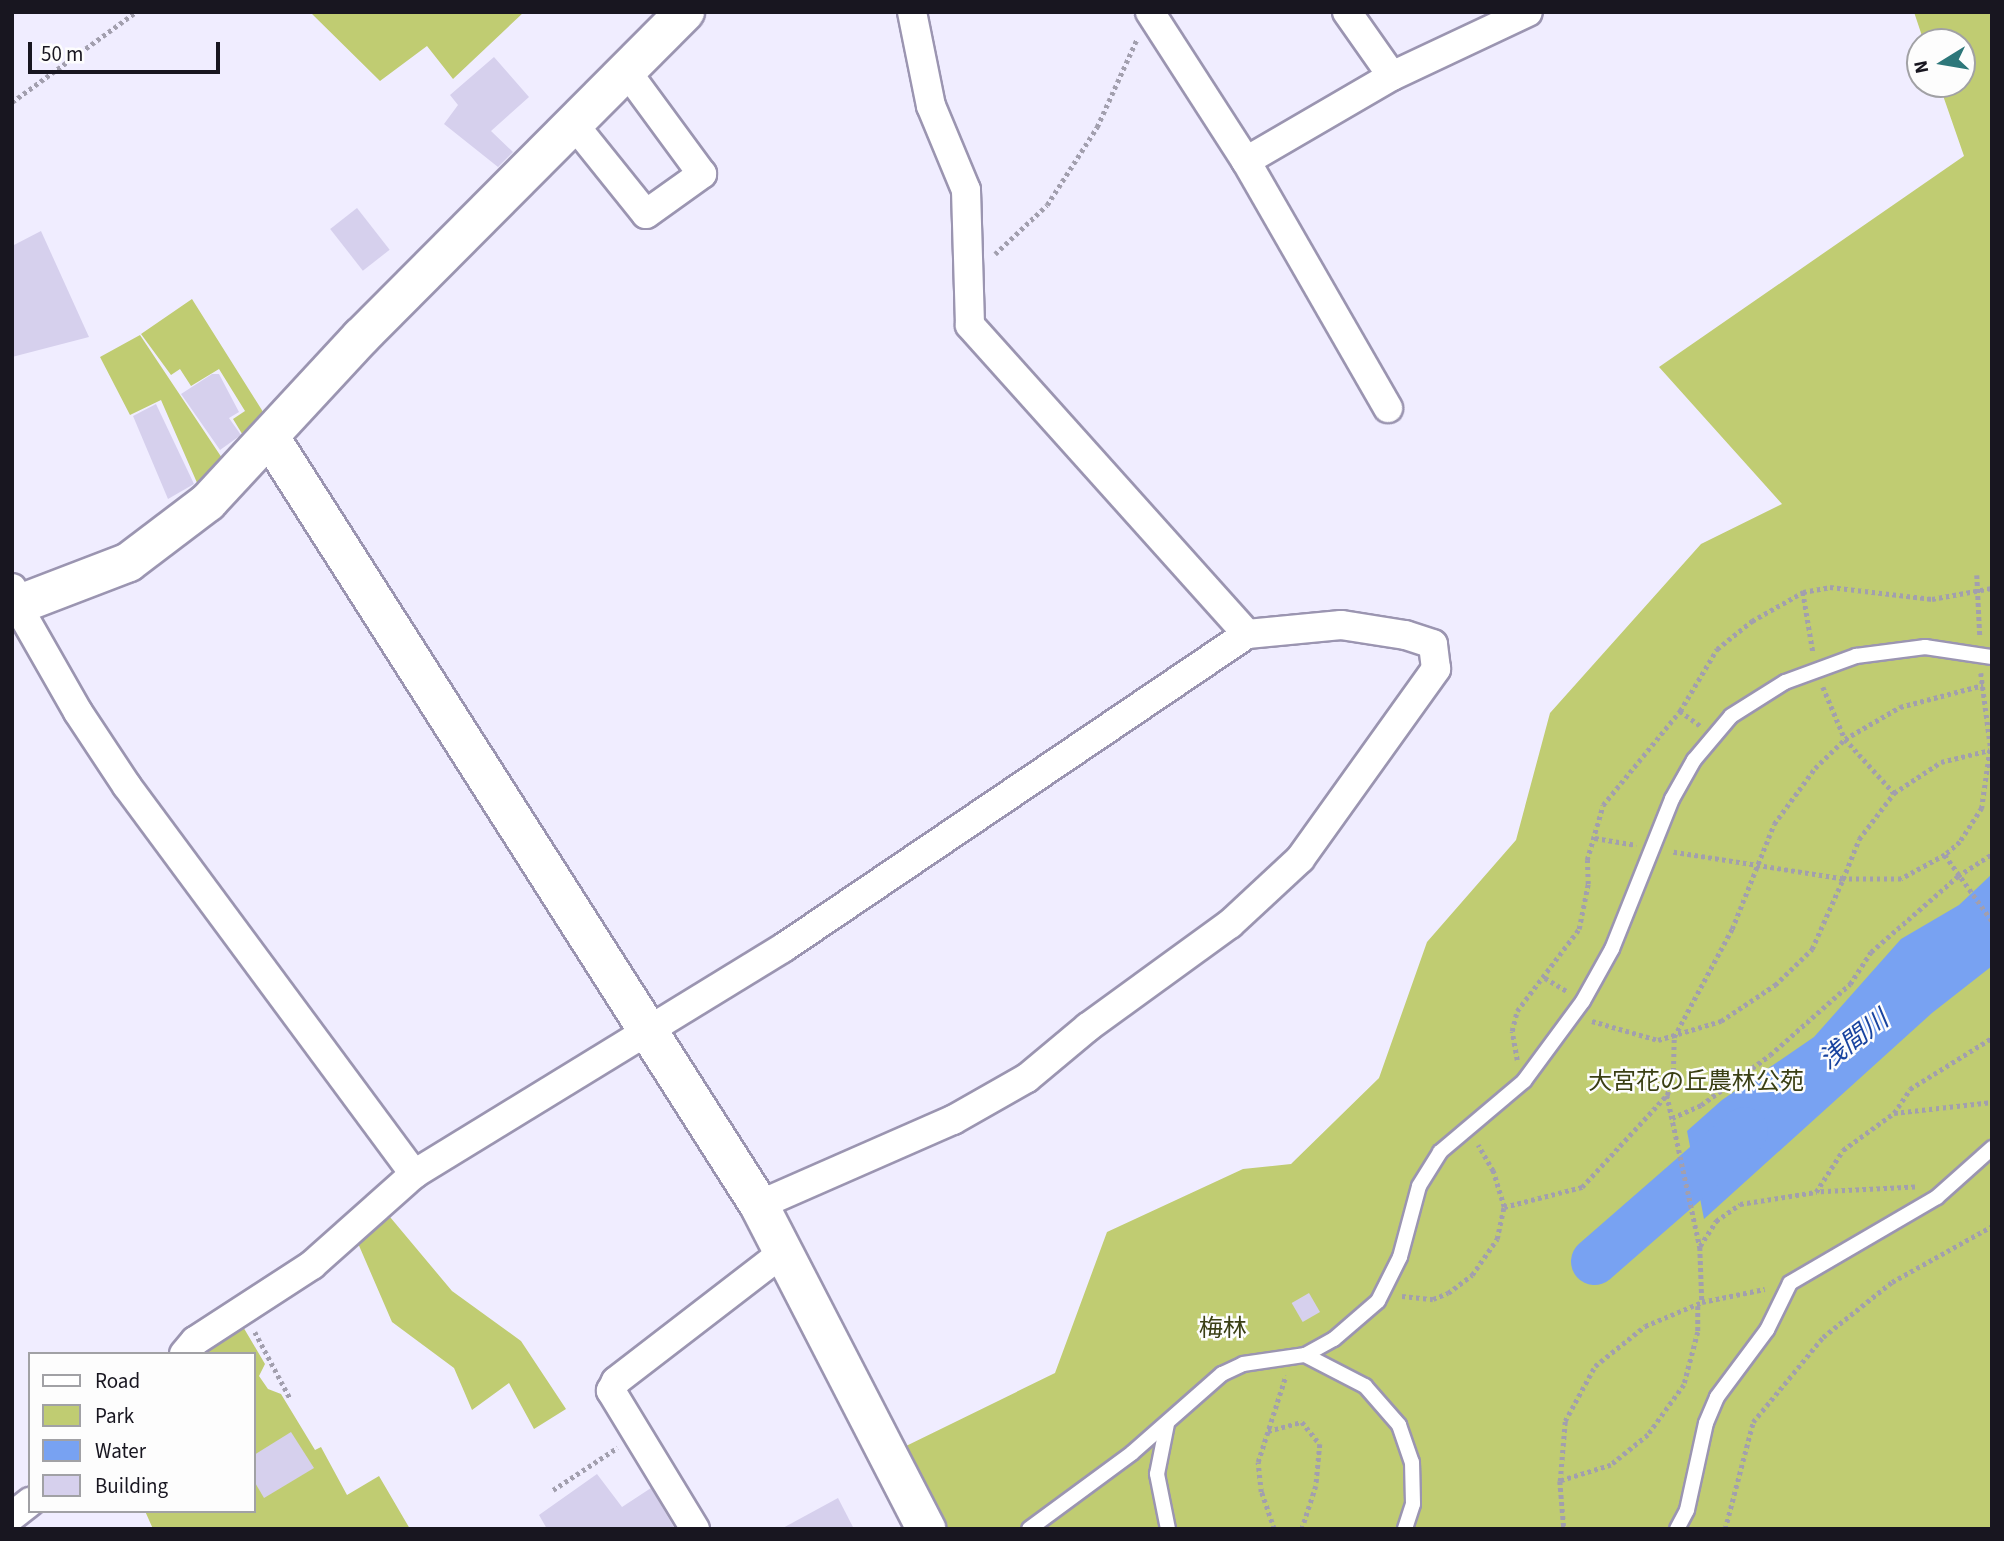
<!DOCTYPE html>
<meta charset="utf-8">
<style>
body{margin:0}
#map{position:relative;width:2004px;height:1541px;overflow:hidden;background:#f0edff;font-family:"Source Sans 3","Noto Sans JP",sans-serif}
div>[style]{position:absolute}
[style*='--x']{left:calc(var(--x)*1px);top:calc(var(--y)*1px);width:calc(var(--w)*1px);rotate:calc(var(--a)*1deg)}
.green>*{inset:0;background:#c0cc72}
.water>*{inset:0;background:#78a2f2}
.river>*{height:47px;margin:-23.5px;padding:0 23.5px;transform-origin:23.5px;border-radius:23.5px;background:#78a2f2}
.building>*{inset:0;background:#d6d0ed;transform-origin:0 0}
.path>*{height:4.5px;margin-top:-2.25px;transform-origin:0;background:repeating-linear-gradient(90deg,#a29fae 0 3.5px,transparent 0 7px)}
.roads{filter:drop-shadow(2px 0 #9b95b1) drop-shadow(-2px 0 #9b95b1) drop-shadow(0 2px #9b95b1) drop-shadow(0 -2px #9b95b1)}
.lane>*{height:14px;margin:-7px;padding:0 7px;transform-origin:7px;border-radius:7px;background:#fff}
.street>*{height:28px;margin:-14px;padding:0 14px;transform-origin:14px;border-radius:14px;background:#fff}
.secondary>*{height:38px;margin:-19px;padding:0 19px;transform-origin:19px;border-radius:19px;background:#fff}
span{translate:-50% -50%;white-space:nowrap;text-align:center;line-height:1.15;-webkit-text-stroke:5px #fdfdfd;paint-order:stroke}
.park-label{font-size:24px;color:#3a3f14}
.water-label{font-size:26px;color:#18439f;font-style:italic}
.frame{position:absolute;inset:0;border:14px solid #181620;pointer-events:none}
.legend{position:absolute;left:28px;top:1352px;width:228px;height:161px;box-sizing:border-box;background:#fdfdfd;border:2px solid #a1a1a5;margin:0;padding:9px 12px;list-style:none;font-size:21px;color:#181620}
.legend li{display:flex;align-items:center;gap:14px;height:35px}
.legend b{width:35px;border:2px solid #a1a1a5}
.north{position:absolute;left:1906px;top:28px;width:70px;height:70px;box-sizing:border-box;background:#fdfdfd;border:2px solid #a1a1a5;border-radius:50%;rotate:259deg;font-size:19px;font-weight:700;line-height:28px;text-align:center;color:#181620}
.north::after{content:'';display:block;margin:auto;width:24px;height:32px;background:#2d777a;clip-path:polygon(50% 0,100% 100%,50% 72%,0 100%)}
.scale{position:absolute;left:28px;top:42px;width:192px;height:32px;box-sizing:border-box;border:4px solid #181620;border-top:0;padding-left:9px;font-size:21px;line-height:24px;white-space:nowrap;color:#181620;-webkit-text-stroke:5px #fdfdfd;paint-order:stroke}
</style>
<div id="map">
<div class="green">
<i style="clip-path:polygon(310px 12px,524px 12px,453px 79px,427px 46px,380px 81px)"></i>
<i style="clip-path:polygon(1914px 12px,1992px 12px,1992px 1529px,945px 1529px,904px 1447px,1055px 1373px,1107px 1232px,1243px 1169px,1291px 1164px,1379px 1078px,1427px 942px,1516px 840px,1550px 713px,1701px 544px,1782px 504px,1659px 367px,1964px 156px,1939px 84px,1962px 84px,1962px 42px,1924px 42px)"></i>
<i style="clip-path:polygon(192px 299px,265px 415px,244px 437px,233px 419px,245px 411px,219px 369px,191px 386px,180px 369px,171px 375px,141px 334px)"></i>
<i style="clip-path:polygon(140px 335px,224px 461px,198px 485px,161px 400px,130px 415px,100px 357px)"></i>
<i style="clip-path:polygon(385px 1211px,452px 1291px,521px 1341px,566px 1409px,534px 1429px,509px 1383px,472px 1410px,454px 1368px,392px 1322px,357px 1241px)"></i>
<i style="clip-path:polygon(242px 1325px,265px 1364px,259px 1376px,268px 1389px,281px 1394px,315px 1450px,321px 1447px,347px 1495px,379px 1476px,410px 1529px,153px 1529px,145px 1511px,254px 1511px,254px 1354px,194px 1354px)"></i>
</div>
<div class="water">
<i style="clip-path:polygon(1992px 874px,1992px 966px,1932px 1013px,1704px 1219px,1687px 1131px,1722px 1100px,1814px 1037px,1901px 939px,1959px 905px)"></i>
</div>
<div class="river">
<i style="--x:1594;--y:1261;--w:199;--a:-41.1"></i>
</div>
<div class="building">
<i style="clip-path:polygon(494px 57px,529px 97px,491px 131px,513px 152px,498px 167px,444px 124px,458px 105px,450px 95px)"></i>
<i style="left:357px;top:208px;width:53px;height:34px;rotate:52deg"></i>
<i style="clip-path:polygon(41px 231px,89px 337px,12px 357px,12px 246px)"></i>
<i style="clip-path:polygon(212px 374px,219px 374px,239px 412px,229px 418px,241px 435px,220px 450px,181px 394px)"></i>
<i style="clip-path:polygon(156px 404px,194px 484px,168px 499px,133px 416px)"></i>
<i style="left:1309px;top:1293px;width:22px;height:20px;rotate:60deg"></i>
<i style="clip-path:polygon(291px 1432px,314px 1468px,264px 1498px,254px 1481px,254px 1455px)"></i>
<i style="clip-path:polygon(597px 1474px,622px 1507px,651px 1488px,675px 1529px,547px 1529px,539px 1515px)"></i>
<i style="clip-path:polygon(838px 1498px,854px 1529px,781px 1529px)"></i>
</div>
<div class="path">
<i style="--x:12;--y:102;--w:153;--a:-36"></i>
<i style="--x:995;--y:254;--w:71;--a:-43.3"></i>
<i style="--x:1047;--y:205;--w:93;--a:-57.3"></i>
<i style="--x:1097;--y:127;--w:97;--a:-65.6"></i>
<i style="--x:1977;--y:575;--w:61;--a:87.2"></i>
<i style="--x:1803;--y:592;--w:61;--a:80.5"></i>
<i style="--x:1981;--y:673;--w:78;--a:82.6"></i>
<i style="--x:1823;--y:687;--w:56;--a:67.1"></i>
<i style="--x:1845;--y:739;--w:73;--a:47.8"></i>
<i style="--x:1680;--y:711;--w:26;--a:36"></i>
<i style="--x:1990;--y:750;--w:59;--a:97.9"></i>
<i style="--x:1982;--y:808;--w:40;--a:122.9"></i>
<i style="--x:1960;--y:842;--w:20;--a:139"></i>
<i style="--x:1945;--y:855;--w:50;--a:151.4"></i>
<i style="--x:1901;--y:879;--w:58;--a:180"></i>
<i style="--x:1843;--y:879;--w:43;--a:-68.2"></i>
<i style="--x:1859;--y:839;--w:58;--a:-52.7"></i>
<i style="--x:1894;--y:793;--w:56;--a:-33.4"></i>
<i style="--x:1941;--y:762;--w:50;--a:-13.8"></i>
<i style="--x:1595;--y:838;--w:42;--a:9.7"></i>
<i style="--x:1945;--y:855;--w:81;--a:54.5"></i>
<i style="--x:1545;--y:978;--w:27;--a:31"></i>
<i style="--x:1592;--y:1021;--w:69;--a:16.1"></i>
<i style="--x:1658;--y:1040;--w:66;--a:-16.8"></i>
<i style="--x:1721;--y:1021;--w:65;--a:-33.7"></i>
<i style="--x:1775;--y:985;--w:52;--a:-44.2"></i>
<i style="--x:1812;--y:949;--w:77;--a:-66.1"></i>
<i style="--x:1843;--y:879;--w:173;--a:-171"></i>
<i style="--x:1517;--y:1060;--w:29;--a:-100"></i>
<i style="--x:1512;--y:1031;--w:21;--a:-76"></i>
<i style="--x:1517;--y:1011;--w:103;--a:-52.9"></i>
<i style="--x:1579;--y:929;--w:46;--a:-78.7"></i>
<i style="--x:1588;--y:884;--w:24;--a:-92"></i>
<i style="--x:1587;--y:860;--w:57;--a:-73.8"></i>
<i style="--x:1603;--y:805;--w:122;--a:-50.7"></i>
<i style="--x:1680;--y:711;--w:72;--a:-59.2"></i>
<i style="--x:1717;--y:649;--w:45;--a:-38.7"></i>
<i style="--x:1752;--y:621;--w:59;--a:-29.6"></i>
<i style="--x:1803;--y:592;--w:27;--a:-10"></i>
<i style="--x:1830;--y:587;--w:103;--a:6.7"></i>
<i style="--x:1932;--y:599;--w:61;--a:-10.4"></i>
<i style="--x:1667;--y:1095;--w:156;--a:77.8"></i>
<i style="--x:1700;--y:1247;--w:55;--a:87.9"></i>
<i style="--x:1702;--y:1302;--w:64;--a:-11.7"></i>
<i style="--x:1894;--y:1113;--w:99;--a:-6.4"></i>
<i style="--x:1672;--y:1118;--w:32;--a:-24"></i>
<i style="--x:1701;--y:1105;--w:85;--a:-35.9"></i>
<i style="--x:1770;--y:1055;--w:107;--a:-41.6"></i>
<i style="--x:1850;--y:984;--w:38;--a:-57"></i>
<i style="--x:1871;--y:952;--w:116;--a:-41.1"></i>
<i style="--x:1958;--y:876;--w:40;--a:-32.9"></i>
<i style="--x:1915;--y:1187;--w:99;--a:177.1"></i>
<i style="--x:1816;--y:1192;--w:50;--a:-57.3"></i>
<i style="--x:1843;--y:1150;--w:63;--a:-36"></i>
<i style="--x:1894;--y:1113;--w:29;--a:-56"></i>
<i style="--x:1910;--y:1089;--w:97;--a:-31.9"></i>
<i style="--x:1504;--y:1207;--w:81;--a:-14.4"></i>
<i style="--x:1582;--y:1187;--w:125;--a:-47.3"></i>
<i style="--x:1667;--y:1095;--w:18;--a:-71"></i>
<i style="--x:1673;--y:1078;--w:41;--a:-88.6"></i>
<i style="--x:1674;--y:1037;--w:123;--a:-61.8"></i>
<i style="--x:1732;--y:929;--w:113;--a:-68.2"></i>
<i style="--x:1774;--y:824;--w:69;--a:-53.8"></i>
<i style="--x:1815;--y:768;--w:42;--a:-44"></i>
<i style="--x:1845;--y:739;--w:64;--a:-30.2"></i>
<i style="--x:1900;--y:707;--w:86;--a:-14.8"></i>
<i style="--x:1700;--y:1246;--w:30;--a:-57"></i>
<i style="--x:1716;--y:1221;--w:29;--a:-35"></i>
<i style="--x:1740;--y:1204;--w:77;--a:-9"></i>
<i style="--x:1402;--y:1296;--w:31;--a:6"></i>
<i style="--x:1433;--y:1299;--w:16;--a:-22"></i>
<i style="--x:1448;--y:1293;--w:30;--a:-37"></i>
<i style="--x:1472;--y:1275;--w:44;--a:-55.2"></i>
<i style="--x:1497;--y:1239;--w:33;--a:-78"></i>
<i style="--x:1504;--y:1207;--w:38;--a:-107"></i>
<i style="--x:1493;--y:1171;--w:30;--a:-120"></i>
<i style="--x:1698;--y:1306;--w:26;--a:90"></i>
<i style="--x:1698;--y:1332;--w:55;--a:104.8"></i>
<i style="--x:1684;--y:1385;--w:62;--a:125.8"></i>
<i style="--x:1648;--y:1435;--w:48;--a:141"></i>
<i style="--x:1611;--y:1465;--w:53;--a:162.6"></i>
<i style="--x:1560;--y:1481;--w:60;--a:-85.2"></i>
<i style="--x:1565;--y:1421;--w:63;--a:-61.4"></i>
<i style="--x:1595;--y:1366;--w:64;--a:-38.7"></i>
<i style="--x:1645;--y:1326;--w:62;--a:-22.8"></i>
<i style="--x:255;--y:1332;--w:75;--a:62.1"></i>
<i style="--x:1268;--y:1431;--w:35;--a:-15"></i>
<i style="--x:1302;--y:1422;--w:28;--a:51"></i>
<i style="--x:1320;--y:1444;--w:42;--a:95.4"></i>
<i style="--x:1316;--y:1486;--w:45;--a:108"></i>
<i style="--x:1560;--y:1481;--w:48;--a:85.2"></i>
<i style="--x:553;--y:1490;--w:77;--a:-33.3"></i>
<i style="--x:1274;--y:1529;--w:39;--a:-109"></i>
<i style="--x:1261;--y:1492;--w:30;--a:-96"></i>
<i style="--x:1258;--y:1462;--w:91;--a:-72.2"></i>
<i style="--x:1725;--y:1529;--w:111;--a:-75.3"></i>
<i style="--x:1753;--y:1422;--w:110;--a:-50.5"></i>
<i style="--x:1823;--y:1337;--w:88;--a:-38.6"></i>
<i style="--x:1892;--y:1282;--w:115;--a:-29.2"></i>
</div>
<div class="roads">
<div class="lane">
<i style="--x:1305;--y:1355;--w:68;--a:27.3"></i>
<i style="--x:1365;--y:1386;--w:52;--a:48.9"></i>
<i style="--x:1399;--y:1425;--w:39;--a:71"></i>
<i style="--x:1412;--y:1462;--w:42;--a:88.6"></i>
<i style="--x:1413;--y:1504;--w:26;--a:108"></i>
<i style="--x:1167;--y:1424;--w:51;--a:101.3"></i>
<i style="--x:1157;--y:1474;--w:56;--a:78.7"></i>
<i style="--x:1029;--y:1529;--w:128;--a:-36.4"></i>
<i style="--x:1132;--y:1453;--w:120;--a:-41.3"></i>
<i style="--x:1222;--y:1374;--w:23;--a:-25"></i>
<i style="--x:1243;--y:1364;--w:63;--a:-8.3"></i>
<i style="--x:1305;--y:1355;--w:33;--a:-29"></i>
<i style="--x:1334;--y:1339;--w:58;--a:-40.8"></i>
<i style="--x:1378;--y:1301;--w:49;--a:-63.4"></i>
<i style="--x:1400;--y:1257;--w:73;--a:-75"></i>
<i style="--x:1419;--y:1186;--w:40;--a:-58"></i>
<i style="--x:1440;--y:1152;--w:110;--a:-40.2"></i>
<i style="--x:1524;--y:1081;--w:99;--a:-53.6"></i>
<i style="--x:1583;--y:1001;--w:60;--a:-60.9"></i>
<i style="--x:1612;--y:949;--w:162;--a:-68.2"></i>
<i style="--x:1672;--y:799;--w:45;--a:-60.6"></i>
<i style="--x:1694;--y:760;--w:57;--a:-49.9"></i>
<i style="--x:1731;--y:716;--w:64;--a:-32.2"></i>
<i style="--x:1785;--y:682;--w:76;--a:-20.1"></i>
<i style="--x:1856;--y:656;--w:70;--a:-7.4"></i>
<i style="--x:1925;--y:647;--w:68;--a:8.5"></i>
<i style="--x:1677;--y:1529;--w:21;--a:-62"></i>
<i style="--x:1687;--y:1510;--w:89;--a:-77.7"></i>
<i style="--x:1706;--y:1423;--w:28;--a:-67"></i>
<i style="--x:1717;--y:1397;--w:84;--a:-53.3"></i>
<i style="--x:1767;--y:1330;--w:52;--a:-63.9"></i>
<i style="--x:1790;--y:1283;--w:170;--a:-30.3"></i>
<i style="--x:1937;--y:1197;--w:74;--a:-41.7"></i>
</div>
<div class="street">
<i style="--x:1150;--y:12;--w:177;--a:57.2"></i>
<i style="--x:1246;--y:161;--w:285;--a:60.1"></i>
<i style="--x:1347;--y:12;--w:78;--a:54.9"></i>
<i style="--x:572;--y:122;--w:118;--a:51.2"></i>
<i style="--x:646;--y:214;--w:69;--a:-35.5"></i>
<i style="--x:702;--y:174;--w:130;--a:-126.3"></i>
<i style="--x:1246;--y:161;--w:169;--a:-30.2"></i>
<i style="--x:1392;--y:76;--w:150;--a:-25.2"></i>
<i style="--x:12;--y:588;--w:18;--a:74"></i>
<i style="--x:17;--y:605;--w:123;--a:60.3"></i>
<i style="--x:78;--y:712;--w:89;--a:56.5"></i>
<i style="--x:127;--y:786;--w:483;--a:53.5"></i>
<i style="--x:759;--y:1205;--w:212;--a:-23.7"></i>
<i style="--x:953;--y:1120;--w:85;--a:-29.6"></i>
<i style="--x:1027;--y:1078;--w:80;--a:-39.9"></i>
<i style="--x:1088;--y:1027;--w:175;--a:-36"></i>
<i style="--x:1230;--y:924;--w:96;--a:-42.9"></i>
<i style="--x:1300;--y:859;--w:234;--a:-54.4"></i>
<i style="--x:1436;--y:669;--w:25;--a:-97"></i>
<i style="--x:1433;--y:644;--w:29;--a:-162"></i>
<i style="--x:1405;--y:635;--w:65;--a:-171.1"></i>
<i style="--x:1341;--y:625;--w:94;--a:174.5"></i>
<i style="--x:184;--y:1354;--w:17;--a:-50"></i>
<i style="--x:195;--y:1341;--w:140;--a:-33"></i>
<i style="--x:312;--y:1265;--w:137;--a:-41.7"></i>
<i style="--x:414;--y:1174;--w:433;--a:-31.5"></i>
<i style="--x:783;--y:948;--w:560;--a:-34.09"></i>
<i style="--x:1247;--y:634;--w:415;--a:-131.9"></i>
<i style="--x:970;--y:325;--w:135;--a:-91.7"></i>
<i style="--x:966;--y:190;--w:91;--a:-112.6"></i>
<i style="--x:931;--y:106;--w:96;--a:-101.4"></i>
<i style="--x:12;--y:1516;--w:23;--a:-38"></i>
<i style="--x:695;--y:1529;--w:162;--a:-121.3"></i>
<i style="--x:611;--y:1391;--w:11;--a:-63"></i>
<i style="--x:616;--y:1381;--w:210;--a:-37.6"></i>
</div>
<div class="secondary">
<i style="--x:271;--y:439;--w:908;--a:57.5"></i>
<i style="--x:759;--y:1205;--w:365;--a:62.7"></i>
<i style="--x:12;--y:607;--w:125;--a:-21"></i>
<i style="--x:129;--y:562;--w:99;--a:-37.2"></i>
<i style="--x:208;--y:502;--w:225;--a:-47.2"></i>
<i style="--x:361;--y:337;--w:459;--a:-45.1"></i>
</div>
</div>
<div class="park-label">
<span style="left:1696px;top:1082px">大宮花の丘農林公苑</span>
<span style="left:1223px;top:1329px">梅林</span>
</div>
<div class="water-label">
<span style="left:1854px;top:1040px;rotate:-37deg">浅間川</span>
</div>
<div class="frame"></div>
<ul class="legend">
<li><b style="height:9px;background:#fff"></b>Road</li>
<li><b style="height:19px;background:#c0cc72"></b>Park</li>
<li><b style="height:19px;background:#78a2f2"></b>Water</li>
<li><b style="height:19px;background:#d6d0ed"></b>Building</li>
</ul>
<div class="north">N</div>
<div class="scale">50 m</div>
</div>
